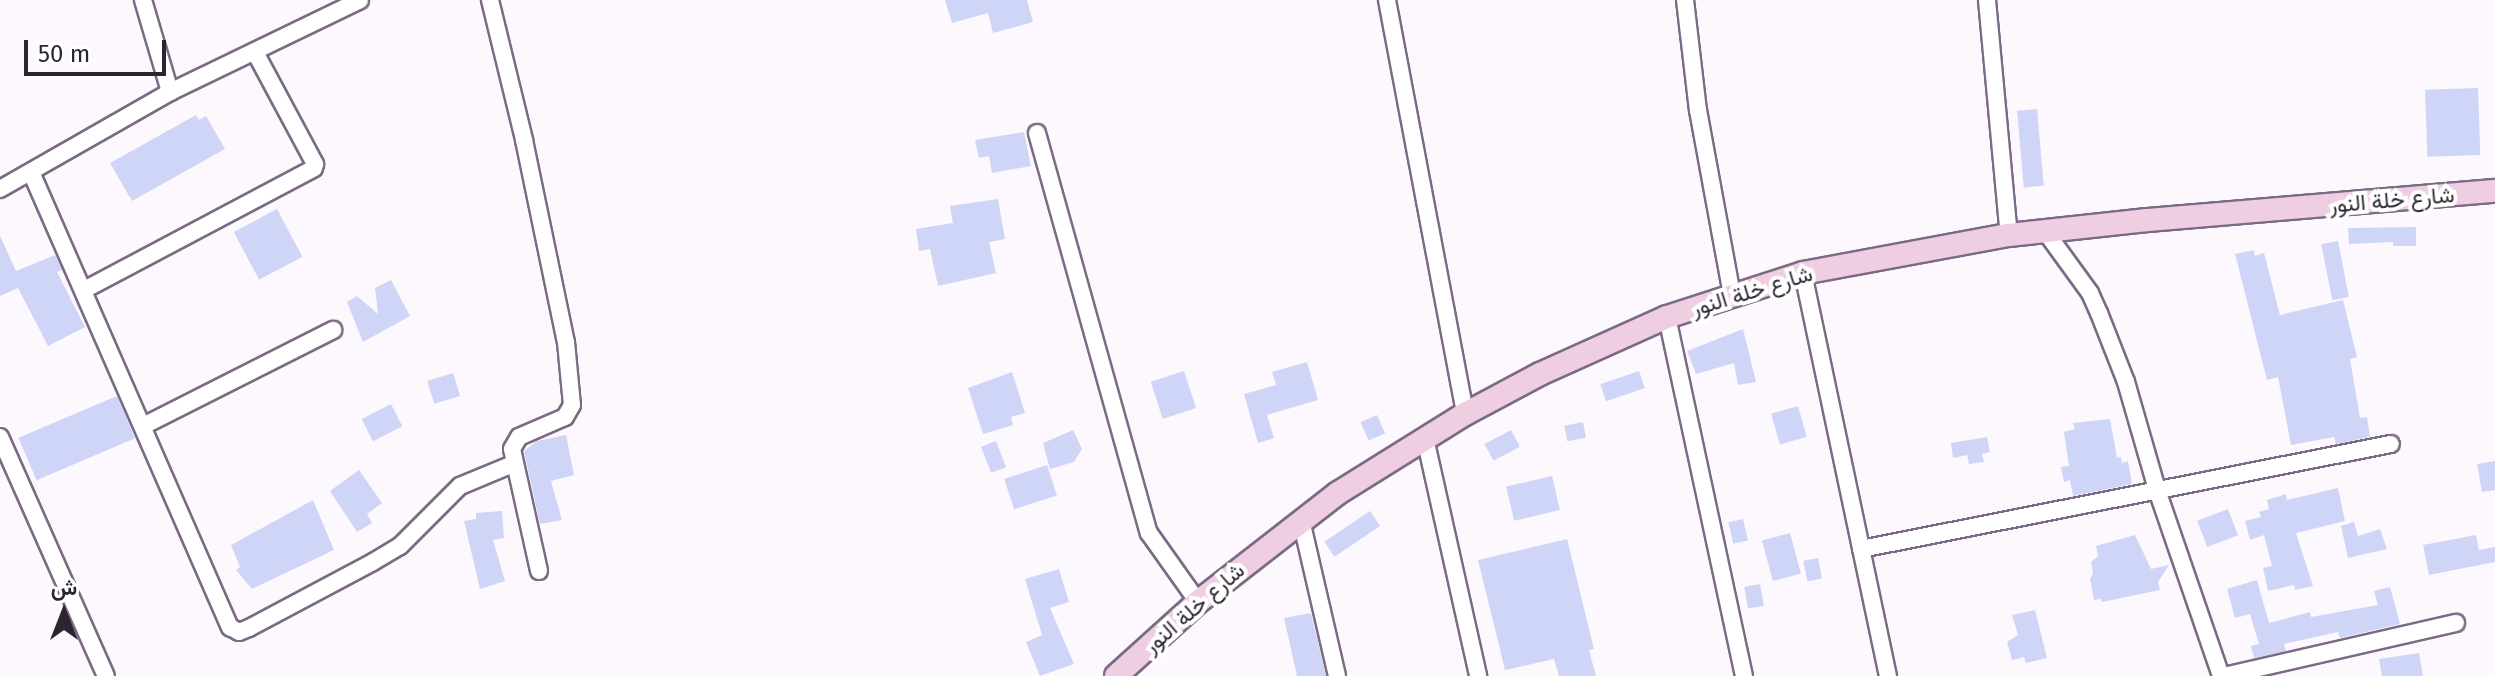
<!DOCTYPE html>
<meta charset="utf-8">
<style>
body{margin:0}
#map{position:relative;width:2495px;height:676px;overflow:hidden;background:#fcf8fe;font-family:"Fira Sans",Vazirmatn,sans-serif}
div>[style]{position:absolute}
[style*='--x']{left:calc(var(--x)*1px);top:calc(var(--y)*1px);width:calc(var(--w)*1px);rotate:calc(var(--a)*1deg)}
.building>*{inset:0;background:#cfd5f6;transform-origin:0 0}
.roads{filter:drop-shadow(2px 0 #7b6a85) drop-shadow(-2px 0 #7b6a85) drop-shadow(0 2px #7b6a85) drop-shadow(0 -2px #7b6a85)}
.street>*{height:16px;margin:-8px;padding:0 8px;transform-origin:8px;border-radius:8px;background:#fff}
.secondary>*{height:22px;margin:-11px;padding:0 11px;transform-origin:11px;border-radius:11px;background:#efcee1}
span{translate:-50% -50%;white-space:nowrap;text-align:center;line-height:1.15;-webkit-text-stroke:8px #fff;paint-order:stroke}
.street-label{font-size:22px;color:#2c2531}
.north{position:absolute;left:24px;top:572px;width:80px;height:80px;-webkit-text-stroke:6px #fff;paint-order:stroke;rotate:0deg;font-size:22px;font-weight:700;line-height:32px;text-align:center;color:#2c2531}
.north::after{content:'';display:block;margin:auto;width:28px;height:36px;background:#2c2531;clip-path:polygon(50% 0,100% 100%,50% 72%,0 100%)}
.scale{position:absolute;left:24px;top:40px;width:142px;height:36px;box-sizing:border-box;border:4px solid #2c2531;border-top:0;padding-left:10px;font-size:24px;line-height:28px;white-space:nowrap;color:#2c2531;-webkit-text-stroke:6px #fff;paint-order:stroke}
</style>
<div id="map">
<div class="building">
<i style="clip-path:polygon(945px 0,1027px 0,1033px 22px,993px 33px,988px 13px,952px 23px)"></i>
<i style="left:2478px;top:88px;width:67px;height:53px;rotate:88deg"></i>
<i style="left:2037px;top:109px;width:77px;height:20px;rotate:85deg"></i>
<i style="clip-path:polygon(196px 115px,199px 120px,206px 116px,225px 149px,132px 201px,110px 163px)"></i>
<i style="clip-path:polygon(1024px 132px,1031px 166px,992px 173px,989px 156px,979px 158px,975px 140px)"></i>
<i style="clip-path:polygon(998px 199px,1005px 239px,989px 242px,996px 273px,938px 286px,930px 249px,919px 251px,916px 229px,953px 223px,950px 206px)"></i>
<i style="left:277px;top:209px;width:54px;height:49px;rotate:62deg"></i>
<i style="clip-path:polygon(2416px 227px,2416px 246px,2393px 246px,2393px 242px,2349px 244px,2348px 228px)"></i>
<i style="clip-path:polygon(0 236px,16px 271px,55px 255px,62px 270px,57px 272px,85px 327px,48px 346px,18px 288px,0 296px)"></i>
<i style="left:2338px;top:241px;width:57px;height:17px;rotate:79deg"></i>
<i style="clip-path:polygon(2254px 250px,2255px 256px,2264px 253px,2280px 315px,2343px 300px,2357px 357px,2350px 359px,2360px 418px,2367px 417px,2370px 437px,2336px 444px,2334px 437px,2291px 445px,2278px 377px,2267px 380px,2235px 254px)"></i>
<i style="clip-path:polygon(391px 280px,410px 316px,363px 342px,347px 302px,357px 296px,378px 314px,375px 288px)"></i>
<i style="clip-path:polygon(1743px 329px,1756px 382px,1738px 385px,1734px 363px,1696px 374px,1687px 351px)"></i>
<i style="clip-path:polygon(1307px 362px,1318px 400px,1267px 415px,1274px 438px,1258px 443px,1244px 394px,1276px 385px,1272px 372px)"></i>
<i style="left:1184px;top:371px;width:39px;height:35px;rotate:72deg"></i>
<i style="left:1639px;top:371px;width:18px;height:41px;rotate:71deg"></i>
<i style="clip-path:polygon(1012px 372px,1025px 413px,1011px 417px,1013px 425px,983px 434px,968px 388px)"></i>
<i style="left:453px;top:373px;width:24px;height:27px;rotate:73deg"></i>
<i style="left:117px;top:396px;width:46px;height:107px;rotate:67deg"></i>
<i style="left:391px;top:404px;width:25px;height:33px;rotate:63deg"></i>
<i style="left:1798px;top:406px;width:32px;height:28px;rotate:74deg"></i>
<i style="left:1377px;top:415px;width:20px;height:18px;rotate:66deg"></i>
<i style="clip-path:polygon(2110px 419px,2117px 458px,2121px 457px,2122px 463px,2128px 461px,2132px 484px,2073px 496px,2070px 480px,2064px 482px,2061px 467px,2069px 466px,2064px 432px,2075px 429px,2073px 423px)"></i>
<i style="left:1583px;top:422px;width:16px;height:19px;rotate:79deg"></i>
<i style="clip-path:polygon(1073px 430px,1082px 449px,1074px 462px,1050px 469px,1043px 443px)"></i>
<i style="left:1511px;top:430px;width:19px;height:30px;rotate:62deg"></i>
<i style="clip-path:polygon(566px 435px,574px 475px,551px 481px,562px 520px,540px 524px,524px 451px,537px 441px)"></i>
<i style="clip-path:polygon(1987px 437px,1990px 452px,1982px 454px,1984px 462px,1969px 464px,1967px 455px,1953px 458px,1951px 443px)"></i>
<i style="left:996px;top:441px;width:28px;height:16px;rotate:69deg"></i>
<i style="clip-path:polygon(2495px 461px,2495px 490px,2482px 492px,2477px 464px)"></i>
<i style="left:1047px;top:465px;width:32px;height:45px;rotate:72deg"></i>
<i style="clip-path:polygon(359px 470px,382px 503px,367px 514px,372px 523px,357px 532px,330px 491px)"></i>
<i style="left:1552px;top:476px;width:35px;height:47px;rotate:77deg"></i>
<i style="clip-path:polygon(2338px 488px,2345px 521px,2296px 533px,2313px 586px,2295px 590px,2294px 585px,2268px 591px,2263px 568px,2272px 566px,2264px 535px,2250px 540px,2245px 521px,2261px 517px,2259px 512px,2269px 509px,2267px 500px,2286px 494px,2287px 500px)"></i>
<i style="clip-path:polygon(313px 500px,334px 550px,252px 589px,236px 570px,240px 567px,231px 545px)"></i>
<i style="left:2228px;top:509px;width:28px;height:33px;rotate:69deg"></i>
<i style="clip-path:polygon(502px 511px,504px 538px,493px 540px,505px 581px,480px 589px,464px 521px,476px 519px,476px 513px)"></i>
<i style="left:1370px;top:511px;width:18px;height:55px;rotate:56deg"></i>
<i style="left:1743px;top:519px;width:22px;height:15px;rotate:77deg"></i>
<i style="clip-path:polygon(2354px 522px,2358px 536px,2380px 529px,2387px 549px,2348px 558px,2341px 526px)"></i>
<i style="left:1790px;top:533px;width:42px;height:29px;rotate:75deg"></i>
<i style="clip-path:polygon(2135px 535px,2151px 569px,2169px 565px,2158px 582px,2160px 590px,2102px 602px,2101px 599px,2094px 600px,2090px 579px,2093px 574px,2091px 562px,2098px 556px,2096px 546px)"></i>
<i style="clip-path:polygon(2476px 535px,2479px 550px,2495px 547px,2495px 562px,2429px 575px,2423px 545px)"></i>
<i style="clip-path:polygon(1567px 539px,1594px 649px,1589px 650px,1596px 676px,1559px 676px,1554px 659px,1505px 670px,1478px 560px)"></i>
<i style="left:1818px;top:558px;width:21px;height:15px;rotate:79deg"></i>
<i style="clip-path:polygon(1059px 569px,1069px 602px,1050px 608px,1074px 664px,1040px 676px,1026px 642px,1042px 635px,1025px 579px)"></i>
<i style="clip-path:polygon(2257px 580px,2269px 623px,2310px 612px,2311px 617px,2378px 605px,2374px 591px,2390px 587px,2400px 624px,2340px 638px,2338px 632px,2284px 644px,2286px 651px,2254px 658px,2251px 646px,2259px 644px,2250px 614px,2235px 618px,2227px 589px)"></i>
<i style="left:1760px;top:584px;width:22px;height:16px;rotate:80deg"></i>
<i style="clip-path:polygon(2035px 610px,2047px 658px,2026px 663px,2024px 657px,2012px 660px,2007px 642px,2018px 635px,2012px 615px)"></i>
<i style="clip-path:polygon(1311px 613px,1326px 676px,1297px 676px,1284px 618px)"></i>
<i style="clip-path:polygon(2419px 653px,2423px 676px,2382px 676px,2379px 659px)"></i>
</div>
<div class="roads">
<div class="street">
<i style="--x:143;--y:0;--w:96;--a:73.6"></i>
<i style="--x:490;--y:0;--w:144;--a:76.3"></i>
<i style="--x:524;--y:140;--w:206;--a:78.3"></i>
<i style="--x:566;--y:342;--w:63;--a:84.6"></i>
<i style="--x:572;--y:405;--w:14;--a:120"></i>
<i style="--x:565;--y:417;--w:50;--a:156.5"></i>
<i style="--x:519;--y:437;--w:14;--a:120"></i>
<i style="--x:512;--y:449;--w:125;--a:77.5"></i>
<i style="--x:1387;--y:0;--w:421;--a:79.3"></i>
<i style="--x:1685;--y:0;--w:111;--a:83.3"></i>
<i style="--x:1698;--y:110;--w:188;--a:79.6"></i>
<i style="--x:1987;--y:0;--w:236;--a:84.7"></i>
<i style="--x:1037;--y:133;--w:415;--a:74.4"></i>
<i style="--x:1149;--y:533;--w:85;--a:54.6"></i>
<i style="--x:31;--y:172;--w:497;--a:66.4"></i>
<i style="--x:230;--y:627;--w:10;--a:29"></i>
<i style="--x:239;--y:632;--w:11;--a:-22"></i>
<i style="--x:249;--y:628;--w:140;--a:-28"></i>
<i style="--x:373;--y:562;--w:31;--a:-31"></i>
<i style="--x:400;--y:546;--w:85;--a:-45"></i>
<i style="--x:460;--y:486;--w:57;--a:-22.5"></i>
<i style="--x:0;--y:189;--w:196;--a:-29.7"></i>
<i style="--x:170;--y:92;--w:211;--a:-25.8"></i>
<i style="--x:2045;--y:231;--w:77;--a:54"></i>
<i style="--x:2090;--y:293;--w:22;--a:66"></i>
<i style="--x:2099;--y:313;--w:74;--a:68.6"></i>
<i style="--x:2126;--y:382;--w:116;--a:73.9"></i>
<i style="--x:2158;--y:493;--w:194;--a:71"></i>
<i style="--x:1803;--y:273;--w:412;--a:78.1"></i>
<i style="--x:84;--y:290;--w:260;--a:-27.9"></i>
<i style="--x:314;--y:168;--w:4;--a:-76"></i>
<i style="--x:315;--y:164;--w:127;--a:-118.2"></i>
<i style="--x:1667;--y:317;--w:367;--a:77.9"></i>
<i style="--x:145;--y:425;--w:211;--a:-26.8"></i>
<i style="--x:0;--y:437;--w:261;--a:66.1"></i>
<i style="--x:1425;--y:438;--w:244;--a:77.4"></i>
<i style="--x:1301;--y:520;--w:160;--a:77"></i>
<i style="--x:1861;--y:549;--w:540;--a:-11.21"></i>
<i style="--x:2224;--y:676;--w:238;--a:-12.9"></i>
</div>
<div class="secondary">
<i style="--x:1116;--y:676;--w:110;--a:-42.1"></i>
<i style="--x:1198;--y:602;--w:177;--a:-37.9"></i>
<i style="--x:1338;--y:493;--w:150;--a:-31.9"></i>
<i style="--x:1465;--y:414;--w:85;--a:-28.1"></i>
<i style="--x:1540;--y:374;--w:139;--a:-24.2"></i>
<i style="--x:1667;--y:317;--w:143;--a:-17.9"></i>
<i style="--x:1803;--y:273;--w:209;--a:-10.5"></i>
<i style="--x:2009;--y:235;--w:139;--a:-6.2"></i>
<i style="--x:2147;--y:220;--w:349;--a:-4.8"></i>
</div>
</div>
<div class="street-label">
<span style="left:2392px;top:200px;rotate:-5deg">شارع خلة النور</span>
<span style="left:1752px;top:291px;rotate:-17deg">شارع خلة النور</span>
<span style="left:1194px;top:608px;rotate:-41deg">شارع خلة النور</span>
</div>
<div class="north">ش</div>
<div class="scale">50 m</div>
</div>
